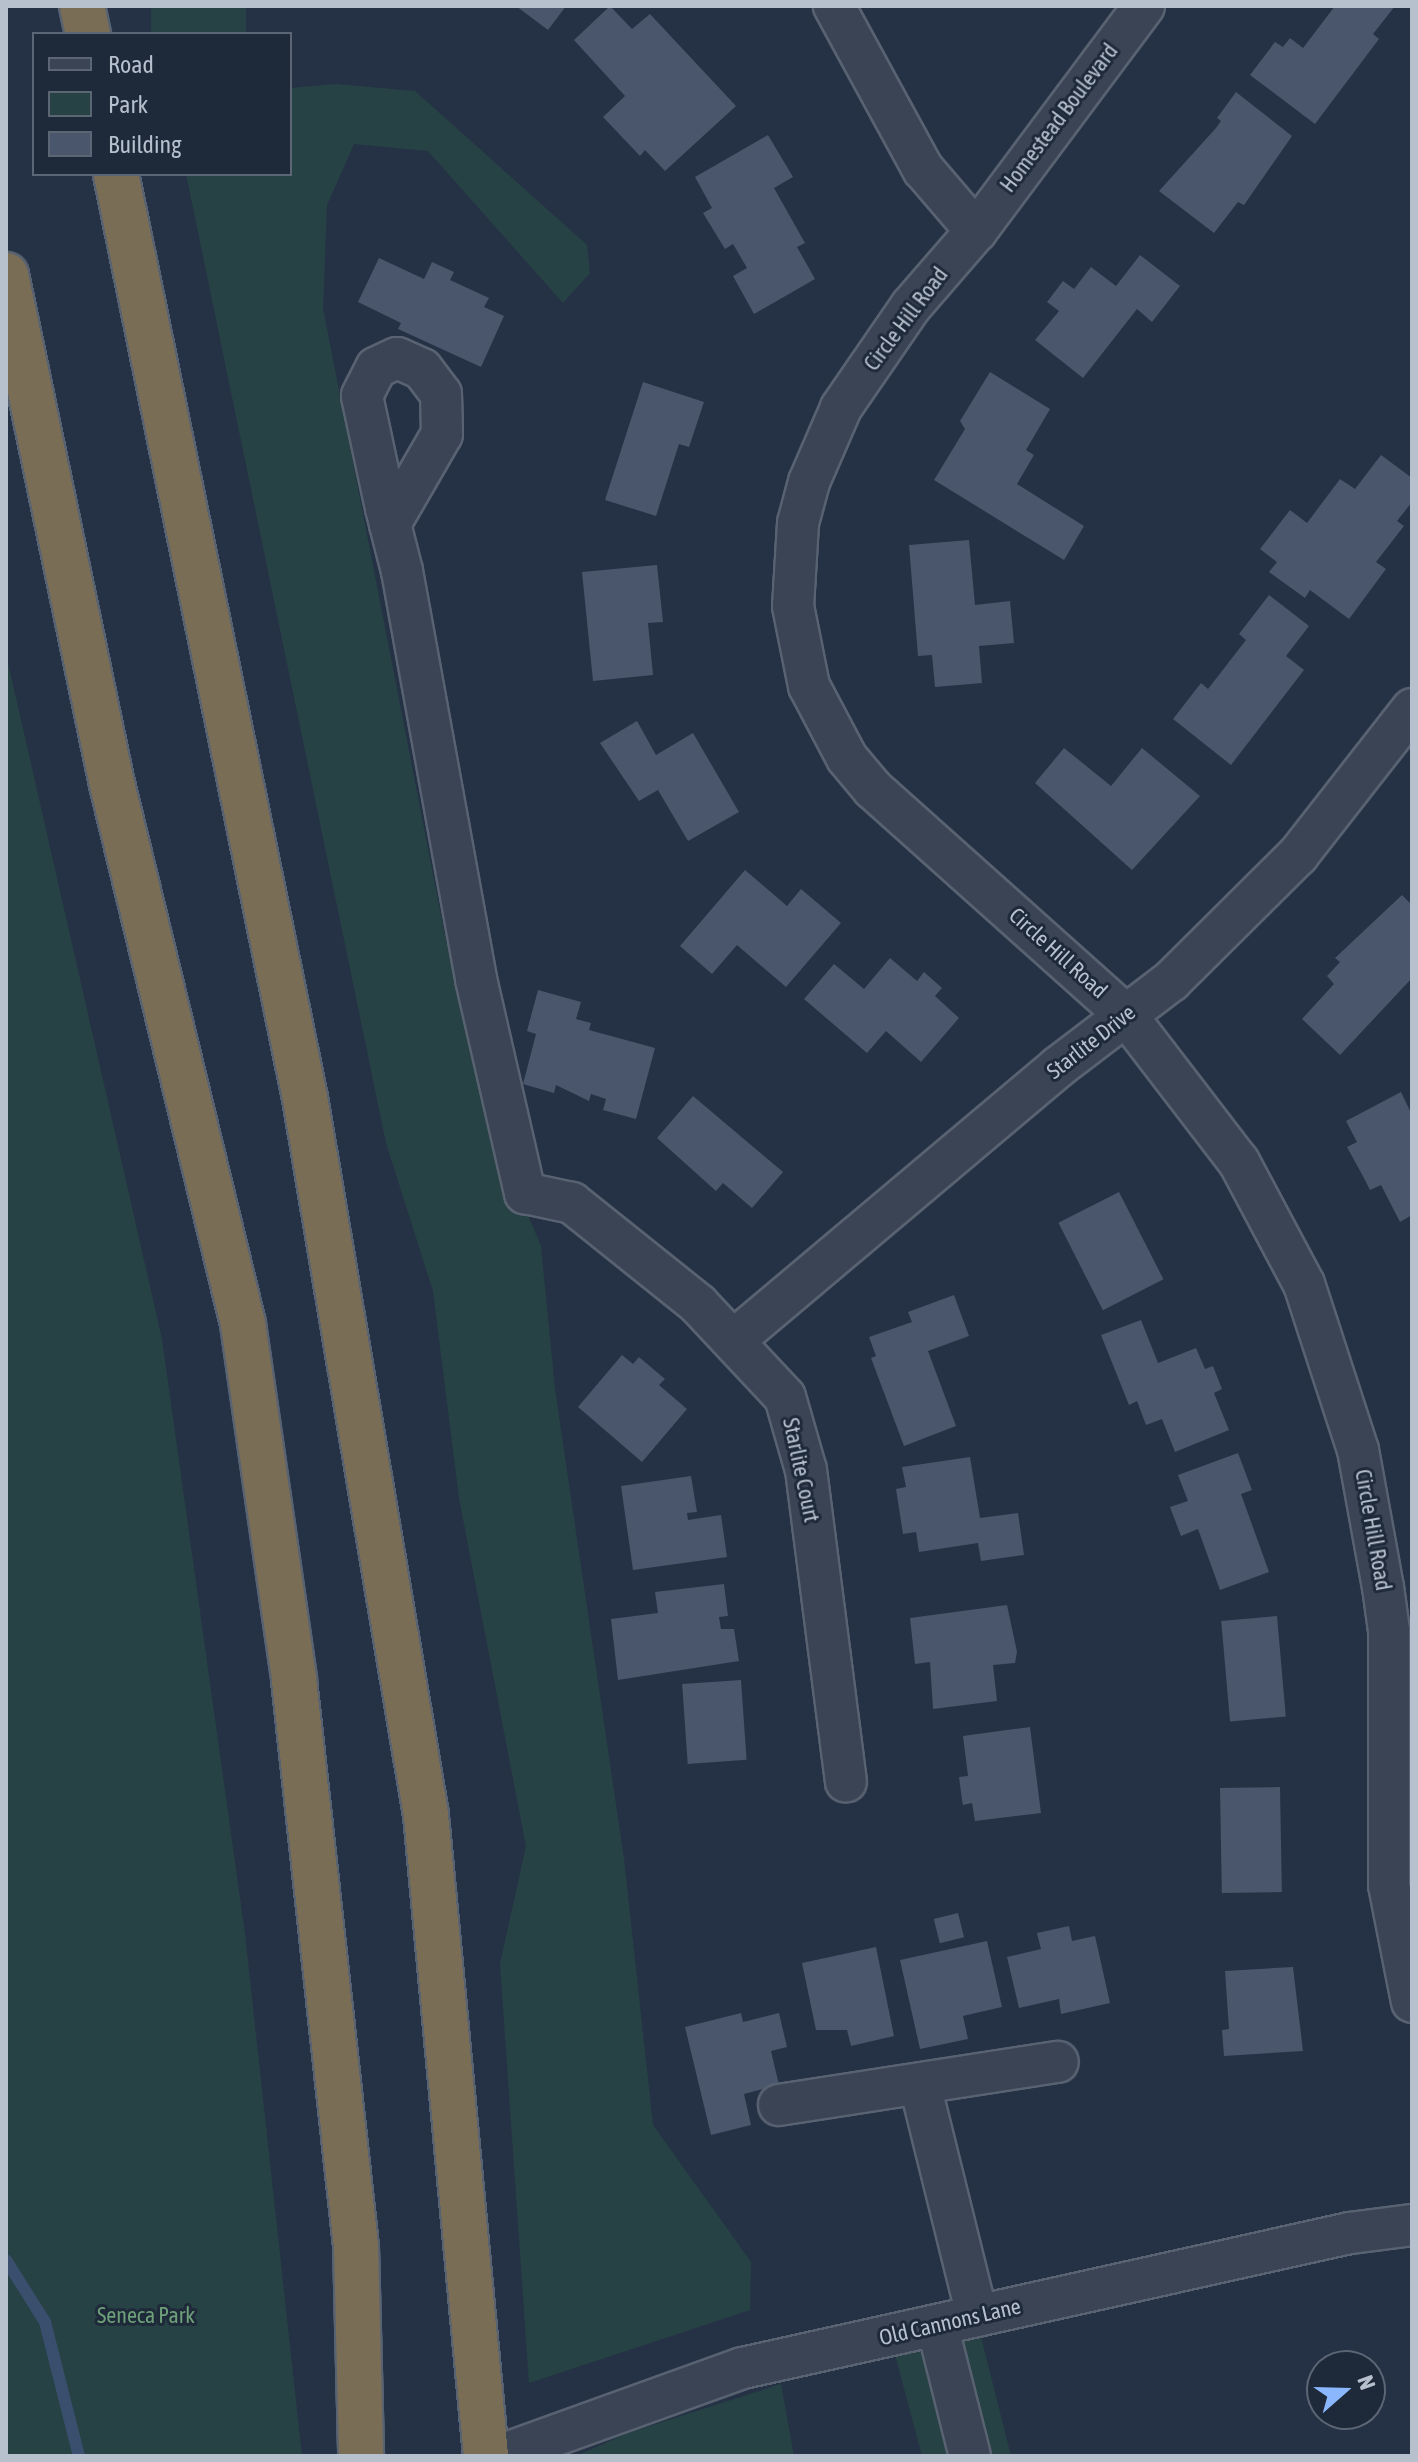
<!DOCTYPE html>
<style>
body{margin:0}
#map{position:relative;width:1418px;height:2462px;overflow:hidden;background:#253245;font-family:"Asap Condensed",sans-serif}
div>[style]{position:absolute}
[style*='--x']{left:calc(var(--x)*1px);top:calc(var(--y)*1px);width:calc(var(--w)*1px);rotate:calc(var(--a)*1deg)}
.green>*{inset:0;background:#274245;transform-origin:0 0}
.stream>*{height:12px;margin:-6px;padding:0 6px;transform-origin:6px;border-radius:6px;background:#3a4f6e}
.building>*{inset:0;background:#49566b;transform-origin:0 0}
.roads{filter:drop-shadow(2px 0 #586271) drop-shadow(-2px 0 #586271) drop-shadow(0 2px #586271) drop-shadow(0 -2px #586271)}
.minor>*{height:40px;margin:-20px;padding:0 20px;transform-origin:20px;border-radius:20px;background:#3a4454}
.highway>*{height:44px;margin:-22px;padding:0 22px;transform-origin:22px;border-radius:22px;background:#7a6d56}
span{translate:-50% -50%;white-space:nowrap;text-align:center;line-height:1.15;-webkit-text-stroke:6px #1e2939;paint-order:stroke}
.street-label{font-size:22px;color:#b7c0cd}
.park-label{font-size:22px;color:#6da079}
.frame{position:absolute;inset:0;border:8px solid #b7c0cd;pointer-events:none}
.legend{position:absolute;left:32px;top:32px;width:260px;height:144px;box-sizing:border-box;background:#1e2939;border:2px solid #5b6574;margin:0;padding:10px 14px;list-style:none;font-size:24px;color:#b7c0cd}
.legend li{display:flex;align-items:center;gap:16px;height:40px}
.legend b{width:40px;border:2px solid #5b6574}
.north{position:absolute;left:1306px;top:2350px;width:80px;height:80px;box-sizing:border-box;background:#1e2939;border:2px solid #5b6574;border-radius:50%;rotate:70deg;font-size:22px;font-weight:700;line-height:32px;text-align:center;color:#b7c0cd}
.north::after{content:'';display:block;margin:auto;width:28px;height:36px;background:#8bb7ff;clip-path:polygon(50% 0,100% 100%,50% 72%,0 100%)}
</style>
<div id="map">
<div class="green">
<i style="left:151px;top:6px;width:95px;height:29px"></i>
<i style="clip-path:polygon(336px 84px,415px 91px,587px 245px,590px 273px,563px 303px,428px 151px,354px 144px,327px 205px,323px 308px,444px 931px,491px 1128px,541px 1246px,555px 1389px,624px 1859px,653px 2125px,751px 2262px,750px 2310px,529px 2383px,500px 1964px,526px 1846px,459px 1498px,433px 1291px,386px 1143px,186px 174px,290px 174px,290px 88px)"></i>
<i style="clip-path:polygon(6px 654px,162px 1339px,245px 1934px,302px 2456px,6px 2456px)"></i>
<i style="clip-path:polygon(979px 2329px,1011px 2456px,922px 2456px,894px 2351px)"></i>
<i style="clip-path:polygon(781px 2384px,794px 2456px,576px 2456px,628px 2433px)"></i>
</div>
<div class="stream">
<i style="--x:6;--y:2260;--w:73;--a:57.8"></i>
<i style="--x:45;--y:2322;--w:138;--a:75.8"></i>
</div>
<div class="building">
<i style="clip-path:polygon(516px 6px,566px 6px,548px 30px)"></i>
<i style="clip-path:polygon(610px 6px,632px 29px,650px 14px,736px 106px,665px 171px,645px 150px,640px 156px,603px 117px,625px 96px,574px 40px)"></i>
<i style="clip-path:polygon(1335px 6px,1395px 6px,1373px 34px,1379px 39px,1315px 124px,1250px 75px,1275px 42px,1283px 47px,1290px 38px,1303px 48px)"></i>
<i style="clip-path:polygon(1236px 92px,1292px 136px,1244px 205px,1238px 202px,1214px 233px,1159px 191px,1216px 128px,1221px 121px,1217px 118px)"></i>
<i style="clip-path:polygon(768px 135px,793px 177px,774px 188px,805px 243px,797px 247px,815px 279px,754px 314px,733px 276px,747px 268px,733px 244px,725px 249px,703px 213px,712px 208px,695px 177px)"></i>
<i style="clip-path:polygon(1140px 255px,1180px 286px,1152px 322px,1137px 309px,1083px 378px,1035px 340px,1059px 311px,1047px 302px,1063px 281px,1074px 289px,1091px 267px,1116px 286px)"></i>
<i style="clip-path:polygon(379px 258px,424px 279px,432px 262px,454px 272px,450px 280px,489px 298px,484px 307px,504px 316px,481px 367px,398px 329px,401px 323px,358px 302px)"></i>
<i style="clip-path:polygon(990px 372px,1050px 409px,1026px 450px,1034px 455px,1017px 484px,1084px 526px,1064px 560px,934px 480px,965px 429px,960px 421px)"></i>
<i style="clip-path:polygon(643px 382px,704px 402px,689px 447px,679px 444px,656px 516px,605px 500px)"></i>
<i style="clip-path:polygon(1381px 455px,1412px 478px,1412px 502px,1397px 521px,1404px 526px,1376px 562px,1386px 569px,1349px 619px,1310px 590px,1305px 598px,1269px 572px,1277px 562px,1260px 549px,1290px 510px,1307px 523px,1340px 479px,1355px 489px)"></i>
<i style="clip-path:polygon(969px 540px,975px 605px,1010px 601px,1014px 643px,979px 646px,982px 683px,935px 687px,932px 655px,918px 656px,909px 545px)"></i>
<i style="clip-path:polygon(657px 565px,663px 622px,648px 623px,653px 675px,593px 681px,582px 572px)"></i>
<i style="clip-path:polygon(1269px 595px,1309px 626px,1286px 656px,1304px 670px,1231px 765px,1173px 719px,1201px 683px,1208px 689px,1246px 640px,1239px 634px)"></i>
<i style="clip-path:polygon(637px 721px,656px 755px,693px 733px,739px 812px,688px 841px,658px 790px,639px 801px,600px 743px)"></i>
<i style="clip-path:polygon(1064px 748px,1111px 786px,1142px 748px,1200px 796px,1132px 870px,1035px 783px)"></i>
<i style="clip-path:polygon(745px 870px,787px 906px,801px 889px,841px 923px,786px 987px,737px 945px,712px 974px,680px 946px)"></i>
<i style="clip-path:polygon(1402px 895px,1412px 905px,1412px 978px,1340px 1055px,1302px 1019px,1334px 984px,1327px 976px,1340px 962px,1335px 958px)"></i>
<i style="clip-path:polygon(890px 958px,917px 981px,924px 972px,942px 988px,935px 996px,959px 1018px,921px 1062px,886px 1031px,867px 1053px,804px 999px,834px 964px,864px 989px)"></i>
<i style="clip-path:polygon(538px 990px,581px 1002px,576px 1019px,591px 1023px,589px 1030px,655px 1048px,636px 1119px,603px 1110px,606px 1099px,591px 1094px,589px 1101px,556px 1085px,554px 1093px,523px 1084px,536px 1034px,527px 1031px)"></i>
<i style="clip-path:polygon(1401px 1092px,1412px 1115px,1412px 1215px,1400px 1222px,1381px 1185px,1370px 1190px,1365px 1180px,1347px 1147px,1357px 1142px,1346px 1121px)"></i>
<i style="clip-path:polygon(693px 1096px,783px 1172px,752px 1208px,723px 1183px,716px 1191px,657px 1138px)"></i>
<i style="left:1119px;top:1192px;width:98px;height:68px;rotate:63deg"></i>
<i style="clip-path:polygon(954px 1295px,969px 1336px,928px 1351px,956px 1426px,904px 1446px,871px 1358px,876px 1356px,869px 1337px,912px 1322px,908px 1312px)"></i>
<i style="clip-path:polygon(1141px 1320px,1158px 1363px,1196px 1348px,1205px 1369px,1213px 1366px,1222px 1389px,1214px 1393px,1229px 1430px,1175px 1452px,1162px 1419px,1146px 1425px,1137px 1401px,1129px 1405px,1101px 1335px)"></i>
<i style="clip-path:polygon(622px 1355px,633px 1364px,639px 1357px,665px 1379px,659px 1385px,687px 1409px,642px 1462px,578px 1407px)"></i>
<i style="clip-path:polygon(1238px 1453px,1252px 1490px,1241px 1494px,1269px 1572px,1220px 1590px,1198px 1529px,1181px 1536px,1170px 1507px,1188px 1501px,1178px 1475px)"></i>
<i style="clip-path:polygon(970px 1457px,980px 1518px,1018px 1513px,1024px 1555px,981px 1561px,978px 1543px,919px 1552px,916px 1532px,903px 1534px,896px 1489px,906px 1487px,902px 1467px)"></i>
<i style="clip-path:polygon(691px 1476px,697px 1512px,687px 1513px,688px 1520px,721px 1515px,727px 1557px,633px 1570px,621px 1486px)"></i>
<i style="clip-path:polygon(724px 1584px,728px 1616px,719px 1617px,721px 1629px,734px 1629px,739px 1661px,618px 1680px,611px 1619px,658px 1613px,655px 1592px)"></i>
<i style="clip-path:polygon(1007px 1605px,1017px 1652px,1015px 1663px,993px 1665px,997px 1701px,933px 1709px,930px 1662px,915px 1664px,910px 1618px)"></i>
<i style="left:1277px;top:1616px;width:101px;height:56px;rotate:85deg"></i>
<i style="left:741px;top:1680px;width:80px;height:59px;rotate:86deg"></i>
<i style="clip-path:polygon(1030px 1727px,1041px 1813px,975px 1821px,972px 1803px,963px 1805px,962px 1800px,959px 1777px,968px 1776px,963px 1736px)"></i>
<i style="left:1280px;top:1787px;width:105px;height:60px;rotate:89deg"></i>
<i style="left:958px;top:1913px;width:25px;height:25px;rotate:76deg"></i>
<i style="clip-path:polygon(1069px 1926px,1072px 1941px,1095px 1936px,1110px 2003px,1061px 2014px,1059px 1999px,1019px 2008px,1007px 1957px,1041px 1949px,1037px 1933px)"></i>
<i style="clip-path:polygon(987px 1941px,1002px 2007px,963px 2016px,968px 2039px,920px 2049px,900px 1960px)"></i>
<i style="clip-path:polygon(876px 1947px,894px 2036px,851px 2046px,847px 2030px,816px 2030px,802px 1963px)"></i>
<i style="clip-path:polygon(1293px 1967px,1303px 2051px,1224px 2056px,1222px 2030px,1229px 2029px,1225px 1971px)"></i>
<i style="clip-path:polygon(741px 2013px,743px 2022px,779px 2013px,787px 2047px,771px 2051px,779px 2085px,744px 2094px,751px 2125px,711px 2135px,685px 2027px)"></i>
</div>
<div class="roads">
<div class="minor">
<i style="--x:834;--y:6;--w:186;--a:61.4"></i>
<i style="--x:923;--y:169;--w:82;--a:49.5"></i>
<i style="--x:1144;--y:6;--w:281;--a:126.7"></i>
<i style="--x:976;--y:231;--w:99;--a:130.9"></i>
<i style="--x:911;--y:306;--w:124;--a:124.5"></i>
<i style="--x:841;--y:408;--w:81;--a:113.4"></i>
<i style="--x:809;--y:482;--w:42;--a:105"></i>
<i style="--x:798;--y:523;--w:83;--a:93.4"></i>
<i style="--x:793;--y:606;--w:82;--a:78.7"></i>
<i style="--x:809;--y:686;--w:81;--a:62.2"></i>
<i style="--x:847;--y:758;--w:40;--a:50"></i>
<i style="--x:873;--y:789;--w:339;--a:41.8"></i>
<i style="--x:1126;--y:1015;--w:185;--a:52.5"></i>
<i style="--x:1239;--y:1162;--w:138;--a:62"></i>
<i style="--x:1304;--y:1284;--w:175;--a:72"></i>
<i style="--x:1358;--y:1450;--w:139;--a:79.7"></i>
<i style="--x:1383;--y:1587;--w:44;--a:82.2"></i>
<i style="--x:1389;--y:1631;--w:254;--a:90"></i>
<i style="--x:1389;--y:1885;--w:119;--a:78.9"></i>
<i style="--x:390;--y:524;--w:104;--a:-60"></i>
<i style="--x:442;--y:434;--w:40;--a:-91.4"></i>
<i style="--x:441;--y:394;--w:31;--a:-127"></i>
<i style="--x:422;--y:369;--w:27;--a:-156"></i>
<i style="--x:397;--y:358;--w:23;--a:155"></i>
<i style="--x:376;--y:368;--w:31;--a:117"></i>
<i style="--x:362;--y:396;--w:115;--a:77.9"></i>
<i style="--x:386;--y:508;--w:16;--a:76"></i>
<i style="--x:390;--y:524;--w:49;--a:75.7"></i>
<i style="--x:402;--y:571;--w:415;--a:79.7"></i>
<i style="--x:476;--y:979;--w:220;--a:77.1"></i>
<i style="--x:525;--y:1193;--w:48;--a:12"></i>
<i style="--x:572;--y:1203;--w:161;--a:38.7"></i>
<i style="--x:698;--y:1304;--w:127;--a:46.9"></i>
<i style="--x:785;--y:1397;--w:76;--a:74"></i>
<i style="--x:806;--y:1470;--w:314;--a:82.7"></i>
<i style="--x:734;--y:1340;--w:424;--a:-40.1"></i>
<i style="--x:1058;--y:1067;--w:142;--a:-37.3"></i>
<i style="--x:1171;--y:981;--w:179;--a:-44.8"></i>
<i style="--x:1298;--y:855;--w:185;--a:-52"></i>
<i style="--x:920;--y:2085;--w:238;--a:76.1"></i>
<i style="--x:779;--y:2105;--w:282;--a:-8.8"></i>
<i style="--x:937;--y:2325;--w:135;--a:75.9"></i>
<i style="--x:498;--y:2456;--w:260;--a:-19.8"></i>
<i style="--x:743;--y:2368;--w:622;--a:-12.54"></i>
<i style="--x:1350;--y:2233;--w:63;--a:-7.4"></i>
</div>
<div class="highway">
<i style="--x:82;--y:6;--w:29;--a:78"></i>
<i style="--x:116;--y:174;--w:943;--a:78.44"></i>
<i style="--x:305;--y:1098;--w:727;--a:80.42"></i>
<i style="--x:426;--y:1815;--w:644;--a:84.65"></i>
<i style="--x:6;--y:275;--w:520;--a:78.24"></i>
<i style="--x:112;--y:784;--w:556;--a:76.36"></i>
<i style="--x:243;--y:1324;--w:360;--a:81.8"></i>
<i style="--x:294;--y:1680;--w:569;--a:83.75"></i>
<i style="--x:356;--y:2246;--w:210;--a:88.6"></i>
</div>
</div>
<div class="street-label">
<span style="left:1059px;top:118px;rotate:-53deg">Homestead Boulevard</span>
<span style="left:906px;top:319px;rotate:-53deg">Circle Hill Road</span>
<span style="left:1058px;top:953px;rotate:42deg">Circle Hill Road</span>
<span style="left:1091px;top:1042px;rotate:-38deg">Starlite Drive</span>
<span style="left:801px;top:1470px;rotate:78deg">Starlite Court</span>
<span style="left:1373px;top:1530px;rotate:80deg">Circle Hill Road</span>
<span style="left:950px;top:2322px;rotate:-13deg">Old Cannons Lane</span>
</div>
<div class="park-label">
<span style="left:146px;top:2316px">Seneca Park</span>
</div>
<div class="frame"></div>
<ul class="legend">
<li><b style="height:10px;background:#3a4454"></b>Road</li>
<li><b style="height:22px;background:#274245"></b>Park</li>
<li><b style="height:22px;background:#49566b"></b>Building</li>
</ul>
<div class="north">N</div>
</div>
